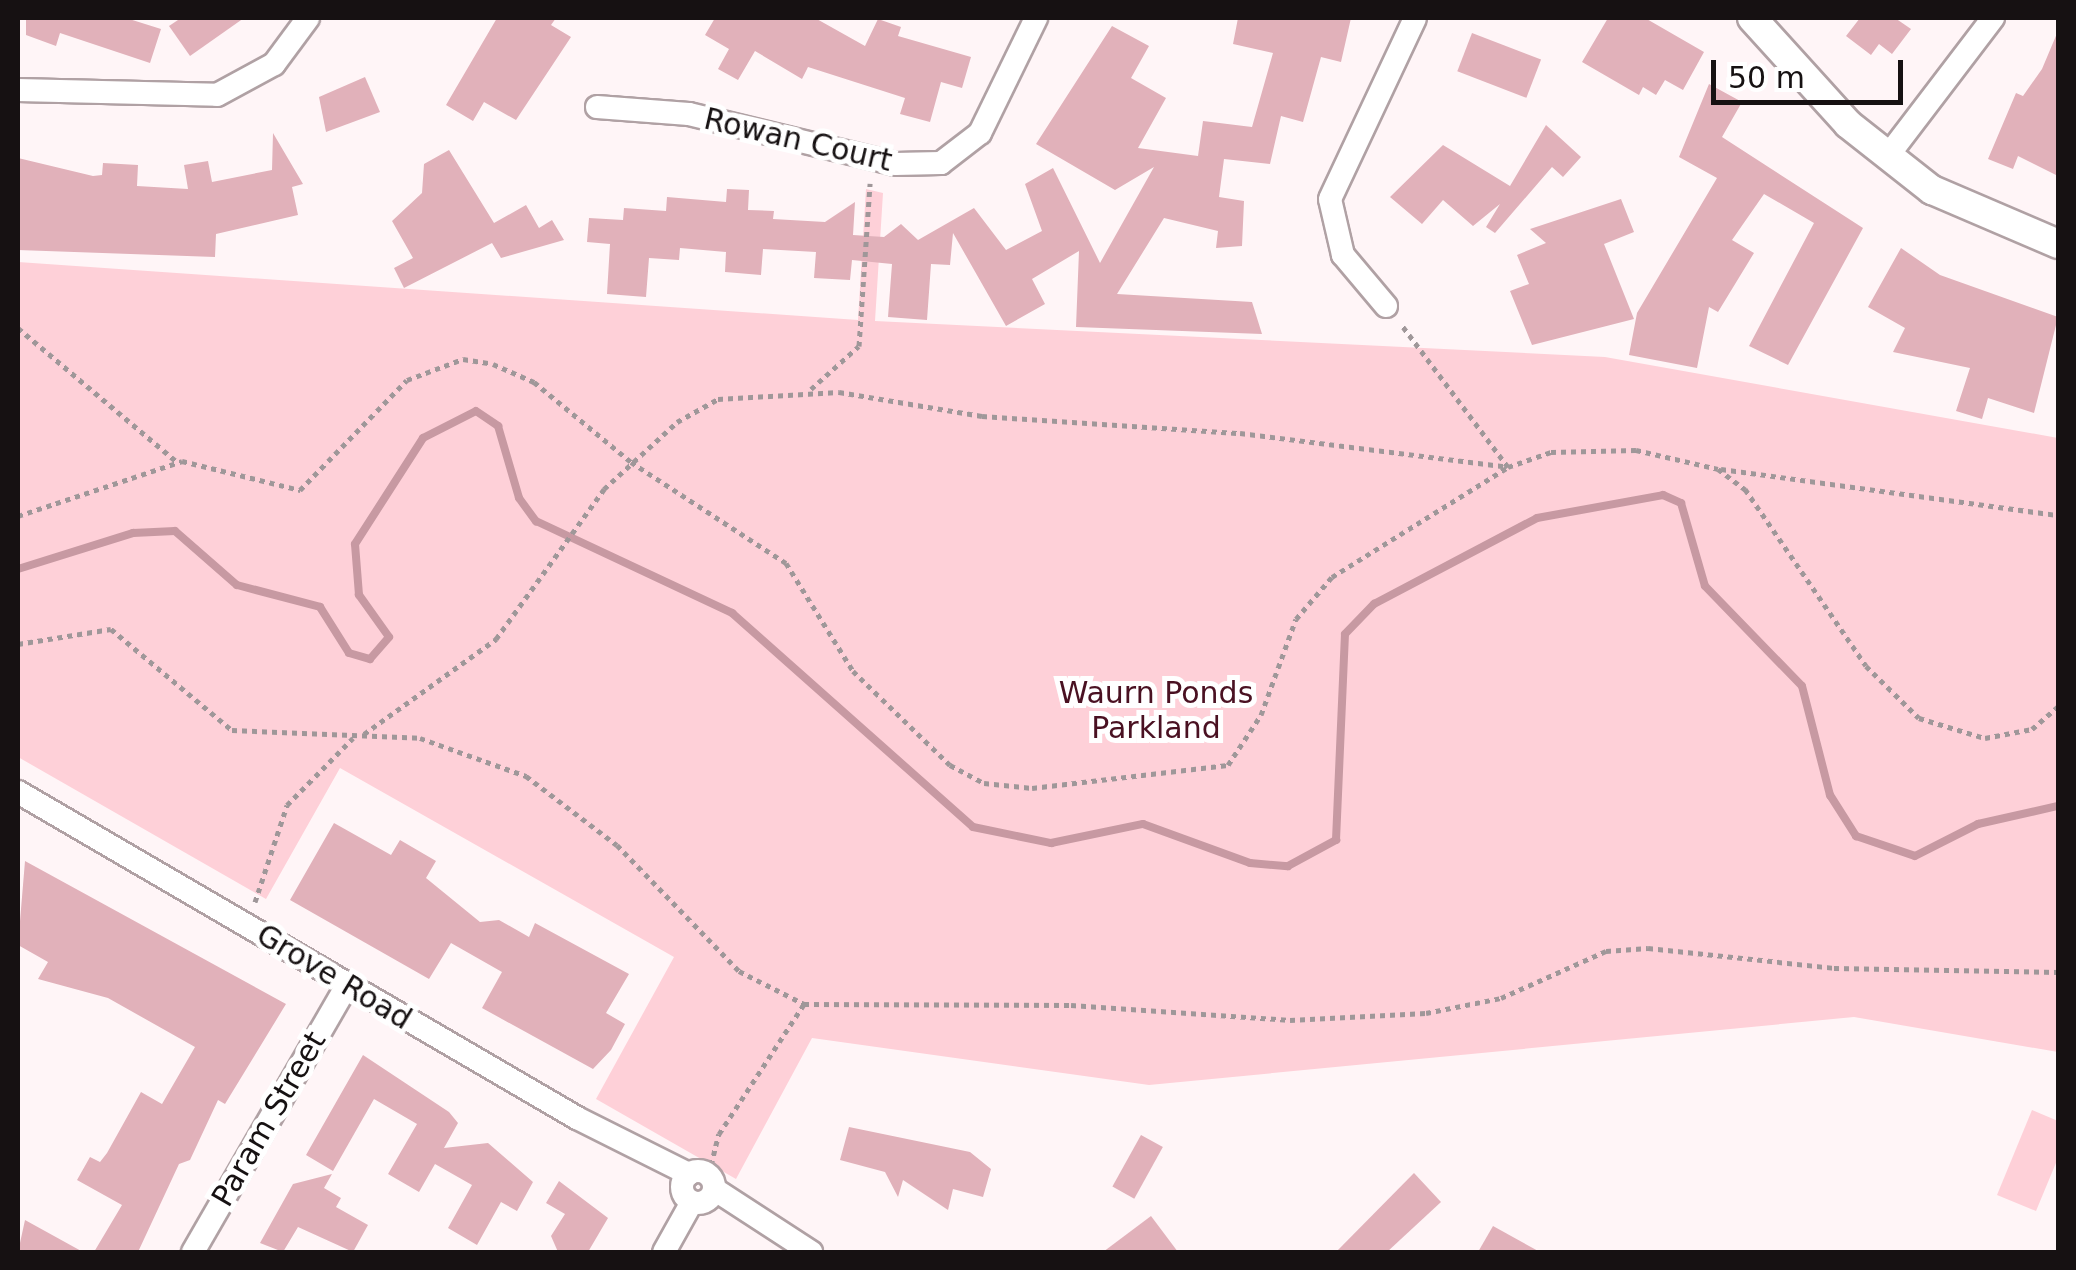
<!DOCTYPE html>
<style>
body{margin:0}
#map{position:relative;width:2076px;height:1270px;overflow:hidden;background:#fff5f7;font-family:"DejaVu Sans",sans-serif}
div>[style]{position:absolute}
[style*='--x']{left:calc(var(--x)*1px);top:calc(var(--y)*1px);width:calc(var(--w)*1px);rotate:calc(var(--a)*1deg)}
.green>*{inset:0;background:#fed0d8}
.stream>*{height:8px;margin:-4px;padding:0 4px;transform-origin:4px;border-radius:4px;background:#c799a2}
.building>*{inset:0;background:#e1b1ba;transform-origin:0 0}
.path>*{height:5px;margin-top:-2.5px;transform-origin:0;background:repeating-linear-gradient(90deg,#9f9799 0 5px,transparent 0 10px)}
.roads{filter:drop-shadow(2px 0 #b0a1a4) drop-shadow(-2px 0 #b0a1a4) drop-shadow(0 2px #b0a1a4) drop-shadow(0 -2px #b0a1a4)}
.minor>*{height:22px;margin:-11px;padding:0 11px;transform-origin:11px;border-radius:11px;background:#fff}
.minor>.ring{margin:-11px;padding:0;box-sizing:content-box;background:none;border:22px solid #fff;border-radius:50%}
.tertiary>*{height:28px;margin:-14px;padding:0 14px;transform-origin:14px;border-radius:14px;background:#fff}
span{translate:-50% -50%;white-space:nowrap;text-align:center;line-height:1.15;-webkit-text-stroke:10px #fff;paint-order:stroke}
.street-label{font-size:30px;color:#161112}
.park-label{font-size:30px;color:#4a1122}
.frame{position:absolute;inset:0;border:20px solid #161112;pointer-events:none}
.scale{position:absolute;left:1711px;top:60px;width:192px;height:45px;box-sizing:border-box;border:5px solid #161112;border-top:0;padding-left:12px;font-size:30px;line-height:35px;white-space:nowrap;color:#161112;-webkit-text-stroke:8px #fff;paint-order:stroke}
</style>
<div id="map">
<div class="green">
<i style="clip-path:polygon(866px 189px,883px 193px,875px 321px,1605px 357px,2058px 438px,2058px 1052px,1854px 1017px,1149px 1085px,812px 1038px,736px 1179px,596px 1099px,674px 957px,340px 768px,266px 899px,18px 757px,18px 262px,858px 320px)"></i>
<i style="clip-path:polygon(2032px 1110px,2058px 1121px,2058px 1158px,2036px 1211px,1997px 1195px)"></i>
</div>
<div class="stream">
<i style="--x:18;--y:569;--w:121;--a:-17.4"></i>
<i style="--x:133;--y:533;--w:42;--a:-2.7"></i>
<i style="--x:175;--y:531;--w:82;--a:41.1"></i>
<i style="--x:237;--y:585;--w:86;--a:14.8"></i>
<i style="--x:320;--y:607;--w:54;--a:57.8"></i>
<i style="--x:349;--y:653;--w:22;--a:16"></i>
<i style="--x:370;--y:659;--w:29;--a:-49"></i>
<i style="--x:389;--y:637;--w:52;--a:-125.5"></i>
<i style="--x:359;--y:595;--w:51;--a:-94.5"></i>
<i style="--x:355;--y:544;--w:126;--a:-57.3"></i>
<i style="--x:423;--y:438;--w:59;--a:-27"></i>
<i style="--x:476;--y:411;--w:27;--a:34"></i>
<i style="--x:498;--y:426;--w:75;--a:73.7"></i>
<i style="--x:519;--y:498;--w:29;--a:54"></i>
<i style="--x:536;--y:521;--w:217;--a:25.1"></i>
<i style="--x:732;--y:613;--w:322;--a:41.6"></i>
<i style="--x:973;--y:827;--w:80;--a:11.6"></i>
<i style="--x:1051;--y:843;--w:94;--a:-11.7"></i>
<i style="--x:1143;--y:824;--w:114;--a:20"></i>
<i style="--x:1250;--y:863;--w:38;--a:5"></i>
<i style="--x:1288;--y:866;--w:55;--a:-28.4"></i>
<i style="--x:1336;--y:840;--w:206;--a:-87.5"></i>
<i style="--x:1345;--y:634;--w:42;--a:-46"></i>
<i style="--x:1374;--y:604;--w:184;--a:-27.8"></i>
<i style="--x:1537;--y:518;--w:128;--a:-10.3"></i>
<i style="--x:1663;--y:495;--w:20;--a:24"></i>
<i style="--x:1681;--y:503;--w:86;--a:73.9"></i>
<i style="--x:1705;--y:586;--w:139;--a:45.9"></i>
<i style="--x:1802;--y:686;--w:113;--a:75.6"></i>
<i style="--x:1830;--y:795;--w:49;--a:57.6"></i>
<i style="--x:1856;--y:836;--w:62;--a:18.7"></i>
<i style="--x:1915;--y:856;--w:71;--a:-26.9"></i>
<i style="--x:1978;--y:824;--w:82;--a:-12.7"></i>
</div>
<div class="building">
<i style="clip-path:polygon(26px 18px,126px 18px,161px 29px,150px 63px,60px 33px,56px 46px,26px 35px)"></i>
<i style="clip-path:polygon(181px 18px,244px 18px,190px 56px,169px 26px)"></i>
<i style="clip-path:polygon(497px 18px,556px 18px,551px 25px,571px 37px,516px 120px,484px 102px,473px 121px,446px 105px)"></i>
<i style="clip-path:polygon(715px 18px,815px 18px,865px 46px,878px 19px,901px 27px,898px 36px,971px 57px,962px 88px,941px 82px,930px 122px,900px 114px,905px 98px,808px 67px,802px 79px,755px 51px,738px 80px,718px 69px,729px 49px,705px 35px)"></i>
<i style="clip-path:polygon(1238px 18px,1351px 18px,1341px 62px,1321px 57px,1303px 122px,1281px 116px,1270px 164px,1224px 159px,1219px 197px,1244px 201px,1242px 246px,1216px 248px,1218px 231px,1164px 218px,1117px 294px,1252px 302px,1262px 334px,1076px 327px,1079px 251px,1032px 279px,1045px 304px,1006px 326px,953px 233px,950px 265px,931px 264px,927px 320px,888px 317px,892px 264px,852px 260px,850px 280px,814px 278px,816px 252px,763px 249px,761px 275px,725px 272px,726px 252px,680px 248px,679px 260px,649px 258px,646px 297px,607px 294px,610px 244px,587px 242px,589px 218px,623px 220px,624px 208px,666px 211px,667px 197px,726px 202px,727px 189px,749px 190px,748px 210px,774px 211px,773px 219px,825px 222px,855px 202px,853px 235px,884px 237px,901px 224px,918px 240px,974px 208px,1006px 250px,1042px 231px,1025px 184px,1053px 168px,1100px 263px,1154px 167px,1115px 190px,1036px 144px,1112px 26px,1149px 46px,1131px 78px,1166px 98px,1138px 148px,1198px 156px,1203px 121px,1252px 127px,1273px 53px,1233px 44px)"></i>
<i style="clip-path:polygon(1608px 18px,1645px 18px,1704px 52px,1683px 90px,1665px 80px,1656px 95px,1643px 87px,1639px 95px,1582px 62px)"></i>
<i style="clip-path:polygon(1860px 18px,1895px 18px,1911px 29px,1892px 54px,1879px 44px,1871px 55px,1846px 36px)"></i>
<i style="clip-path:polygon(2058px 31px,2058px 176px,2018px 156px,2013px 169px,1988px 159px,2016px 93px,2023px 96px,2042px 69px)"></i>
<i style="left:1472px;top:33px;width:74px;height:41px;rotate:21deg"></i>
<i style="clip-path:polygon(365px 77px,380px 112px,326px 132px,319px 97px)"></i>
<i style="clip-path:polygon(1709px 84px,1742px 102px,1722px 137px,1863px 228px,1788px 365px,1749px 346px,1814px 223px,1764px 194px,1732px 240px,1754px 253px,1718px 312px,1709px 307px,1697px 368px,1629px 355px,1637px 313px,1717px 178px,1679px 157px)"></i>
<i style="clip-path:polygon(1546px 125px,1581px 157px,1563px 177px,1552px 167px,1495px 233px,1486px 227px,1500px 204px,1473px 226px,1443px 200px,1422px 224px,1390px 197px,1443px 145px,1510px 186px)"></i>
<i style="clip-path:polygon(273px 133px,303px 184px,292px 187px,298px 215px,216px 234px,215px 257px,18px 250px,18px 158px,93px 176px,102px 175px,103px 163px,138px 165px,137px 186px,188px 189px,184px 165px,208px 161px,212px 182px,272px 170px)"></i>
<i style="clip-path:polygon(449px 150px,494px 223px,526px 205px,539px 228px,552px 220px,564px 240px,501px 258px,492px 243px,404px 288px,394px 268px,413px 258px,392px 221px,422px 193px,424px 164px)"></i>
<i style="clip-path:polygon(1621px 199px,1634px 232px,1604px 244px,1634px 319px,1532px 345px,1510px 291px,1529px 284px,1517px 255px,1546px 243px,1530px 229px)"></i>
<i style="clip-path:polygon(1901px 248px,1940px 275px,2058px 317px,2034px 413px,1988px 398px,1982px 419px,1956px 411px,1970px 368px,1893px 352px,1905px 328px,1868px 307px)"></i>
<i style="clip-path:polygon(334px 823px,391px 855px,400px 840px,436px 861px,426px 878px,480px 922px,499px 920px,529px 937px,535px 923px,629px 974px,606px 1013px,625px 1024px,611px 1050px,593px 1069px,482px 1008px,502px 972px,451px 943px,429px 979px,290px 900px)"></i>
<i style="clip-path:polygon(25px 861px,286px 1004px,225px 1104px,218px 1100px,190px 1160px,179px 1164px,138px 1252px,94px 1252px,122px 1205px,77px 1180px,90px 1157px,100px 1162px,107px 1153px,141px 1092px,162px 1104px,195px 1047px,108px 998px,38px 979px,48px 962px,18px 945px)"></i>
<i style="clip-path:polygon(363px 1055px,449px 1112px,458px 1123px,444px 1148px,488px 1143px,533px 1182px,517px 1211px,501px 1202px,477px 1245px,448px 1228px,472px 1185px,435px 1164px,419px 1192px,388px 1174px,417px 1124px,374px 1099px,333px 1171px,306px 1155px)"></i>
<i style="clip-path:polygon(849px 1127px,970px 1152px,991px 1169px,983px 1197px,953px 1189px,948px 1210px,903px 1180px,898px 1197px,885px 1172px,840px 1160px)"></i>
<i style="left:1141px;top:1135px;width:25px;height:59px;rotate:29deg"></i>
<i style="clip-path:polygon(1414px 1173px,1441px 1202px,1387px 1252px,1336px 1252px)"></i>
<i style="clip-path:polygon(332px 1174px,324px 1188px,341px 1198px,336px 1207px,368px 1225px,353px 1252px,298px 1227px,283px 1252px,260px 1243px,293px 1184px)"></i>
<i style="clip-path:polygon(559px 1181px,608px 1218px,588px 1252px,558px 1252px,551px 1236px,565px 1214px,546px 1203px)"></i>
<i style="clip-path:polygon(1151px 1216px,1178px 1252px,1103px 1252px)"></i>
<i style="clip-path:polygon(25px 1220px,83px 1252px,18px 1252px)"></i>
<i style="clip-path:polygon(1493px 1226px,1540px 1252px,1478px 1252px)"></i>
</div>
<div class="path">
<i style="--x:18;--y:328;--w:208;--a:40.1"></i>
<i style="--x:811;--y:389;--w:64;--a:-41.9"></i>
<i style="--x:859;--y:346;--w:163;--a:-86.1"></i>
<i style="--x:1721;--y:469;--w:340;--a:7.8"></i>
<i style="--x:18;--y:516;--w:173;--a:-18.5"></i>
<i style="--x:182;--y:461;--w:122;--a:13.8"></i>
<i style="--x:300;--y:490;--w:153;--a:-45.8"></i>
<i style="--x:407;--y:380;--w:60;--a:-20.6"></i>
<i style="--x:463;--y:359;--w:30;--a:9"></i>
<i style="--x:493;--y:364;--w:45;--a:23.7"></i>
<i style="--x:534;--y:382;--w:126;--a:39.5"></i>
<i style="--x:631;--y:462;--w:185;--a:33.1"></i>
<i style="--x:786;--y:563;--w:127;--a:58.2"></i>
<i style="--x:853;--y:671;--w:135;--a:44.1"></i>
<i style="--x:950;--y:765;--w:38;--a:28"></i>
<i style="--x:984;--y:783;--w:48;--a:5.9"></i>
<i style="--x:1032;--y:788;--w:197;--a:-6.7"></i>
<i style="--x:1228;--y:765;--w:60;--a:-56.6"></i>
<i style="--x:1261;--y:715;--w:102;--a:-70"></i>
<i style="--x:1296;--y:619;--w:55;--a:-49.4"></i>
<i style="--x:1332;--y:577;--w:208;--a:-32"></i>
<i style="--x:1508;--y:467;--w:46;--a:-19.2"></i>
<i style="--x:1551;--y:452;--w:85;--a:-1.3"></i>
<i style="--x:1636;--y:450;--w:84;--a:13"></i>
<i style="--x:1718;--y:469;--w:34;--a:37"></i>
<i style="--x:1745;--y:489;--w:214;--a:55.6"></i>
<i style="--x:1866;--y:666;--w:74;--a:44.5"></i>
<i style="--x:1919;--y:718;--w:69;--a:16.9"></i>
<i style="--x:1985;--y:738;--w:48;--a:-10.8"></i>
<i style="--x:2032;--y:729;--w:35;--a:-41"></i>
<i style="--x:18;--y:644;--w:94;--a:-9.2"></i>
<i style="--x:111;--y:629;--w:158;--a:39.9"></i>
<i style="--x:232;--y:730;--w:188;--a:2.4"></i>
<i style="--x:420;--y:738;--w:113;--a:19.7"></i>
<i style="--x:526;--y:776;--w:114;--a:37.2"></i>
<i style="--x:617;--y:845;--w:175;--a:45.9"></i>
<i style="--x:739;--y:971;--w:73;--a:26.9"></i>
<i style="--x:804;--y:1004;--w:267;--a:0.2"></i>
<i style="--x:1071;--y:1005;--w:220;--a:3.9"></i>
<i style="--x:1290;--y:1020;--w:136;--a:-2.9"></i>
<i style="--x:1426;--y:1013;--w:76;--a:-11.3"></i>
<i style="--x:1501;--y:998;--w:115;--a:-24.1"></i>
<i style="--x:1606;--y:951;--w:42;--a:-4.1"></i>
<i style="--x:1648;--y:948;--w:187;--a:6.1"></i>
<i style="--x:1834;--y:968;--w:224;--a:1"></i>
<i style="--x:364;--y:734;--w:163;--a:-35.7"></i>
<i style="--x:496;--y:639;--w:185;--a:-54.2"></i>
<i style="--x:604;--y:489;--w:99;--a:-42.5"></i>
<i style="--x:677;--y:422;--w:47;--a:-29.3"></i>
<i style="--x:718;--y:399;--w:121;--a:-3.3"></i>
<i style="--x:839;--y:392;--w:145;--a:9.5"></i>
<i style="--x:982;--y:416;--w:259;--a:3.8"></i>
<i style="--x:1240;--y:433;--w:270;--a:7.2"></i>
<i style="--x:1508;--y:467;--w:179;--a:-126.8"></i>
<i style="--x:255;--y:902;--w:102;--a:-71.7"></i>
<i style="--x:287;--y:805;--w:94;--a:-45.4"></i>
<i style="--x:711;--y:1165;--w:32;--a:-76"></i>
<i style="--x:719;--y:1134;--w:155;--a:-56.8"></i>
</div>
<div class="roads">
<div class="minor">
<i style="--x:18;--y:90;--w:199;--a:1.4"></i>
<i style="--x:217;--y:95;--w:65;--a:-28.5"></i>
<i style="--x:274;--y:64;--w:57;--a:-53.5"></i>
<i style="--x:597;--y:107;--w:92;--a:4.4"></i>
<i style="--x:689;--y:114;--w:212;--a:13.6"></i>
<i style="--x:895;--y:164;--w:46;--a:-1.2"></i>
<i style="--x:941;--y:163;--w:49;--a:-37.6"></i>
<i style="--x:980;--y:133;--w:128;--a:-64"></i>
<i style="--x:1887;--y:157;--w:175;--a:-52.7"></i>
<i style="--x:1386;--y:306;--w:67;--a:-130.1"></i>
<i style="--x:1343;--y:255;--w:57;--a:-103.1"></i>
<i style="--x:1330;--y:199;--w:200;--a:-64.8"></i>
<i style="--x:18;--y:792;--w:647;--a:30.25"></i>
<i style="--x:577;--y:1118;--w:125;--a:26.6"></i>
<i class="ring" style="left:682px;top:1171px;width:10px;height:10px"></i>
<i style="--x:714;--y:1189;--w:116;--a:33"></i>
<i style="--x:193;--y:1252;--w:306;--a:-60"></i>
<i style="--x:664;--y:1252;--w:57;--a:-60.8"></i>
</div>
<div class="tertiary">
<i style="--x:1752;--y:18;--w:143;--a:47.8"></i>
<i style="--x:1848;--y:124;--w:107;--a:38.2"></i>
<i style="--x:1932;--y:190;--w:137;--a:23.2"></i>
</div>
</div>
<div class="street-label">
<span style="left:798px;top:140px;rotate:13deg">Rowan Court</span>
<span style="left:334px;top:977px;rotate:31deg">Grove Road</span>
<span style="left:269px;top:1119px;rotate:-60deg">Param Street</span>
</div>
<div class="park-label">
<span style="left:1156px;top:710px">Waurn Ponds<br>Parkland</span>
</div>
<div class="frame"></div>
<div class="scale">50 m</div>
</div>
